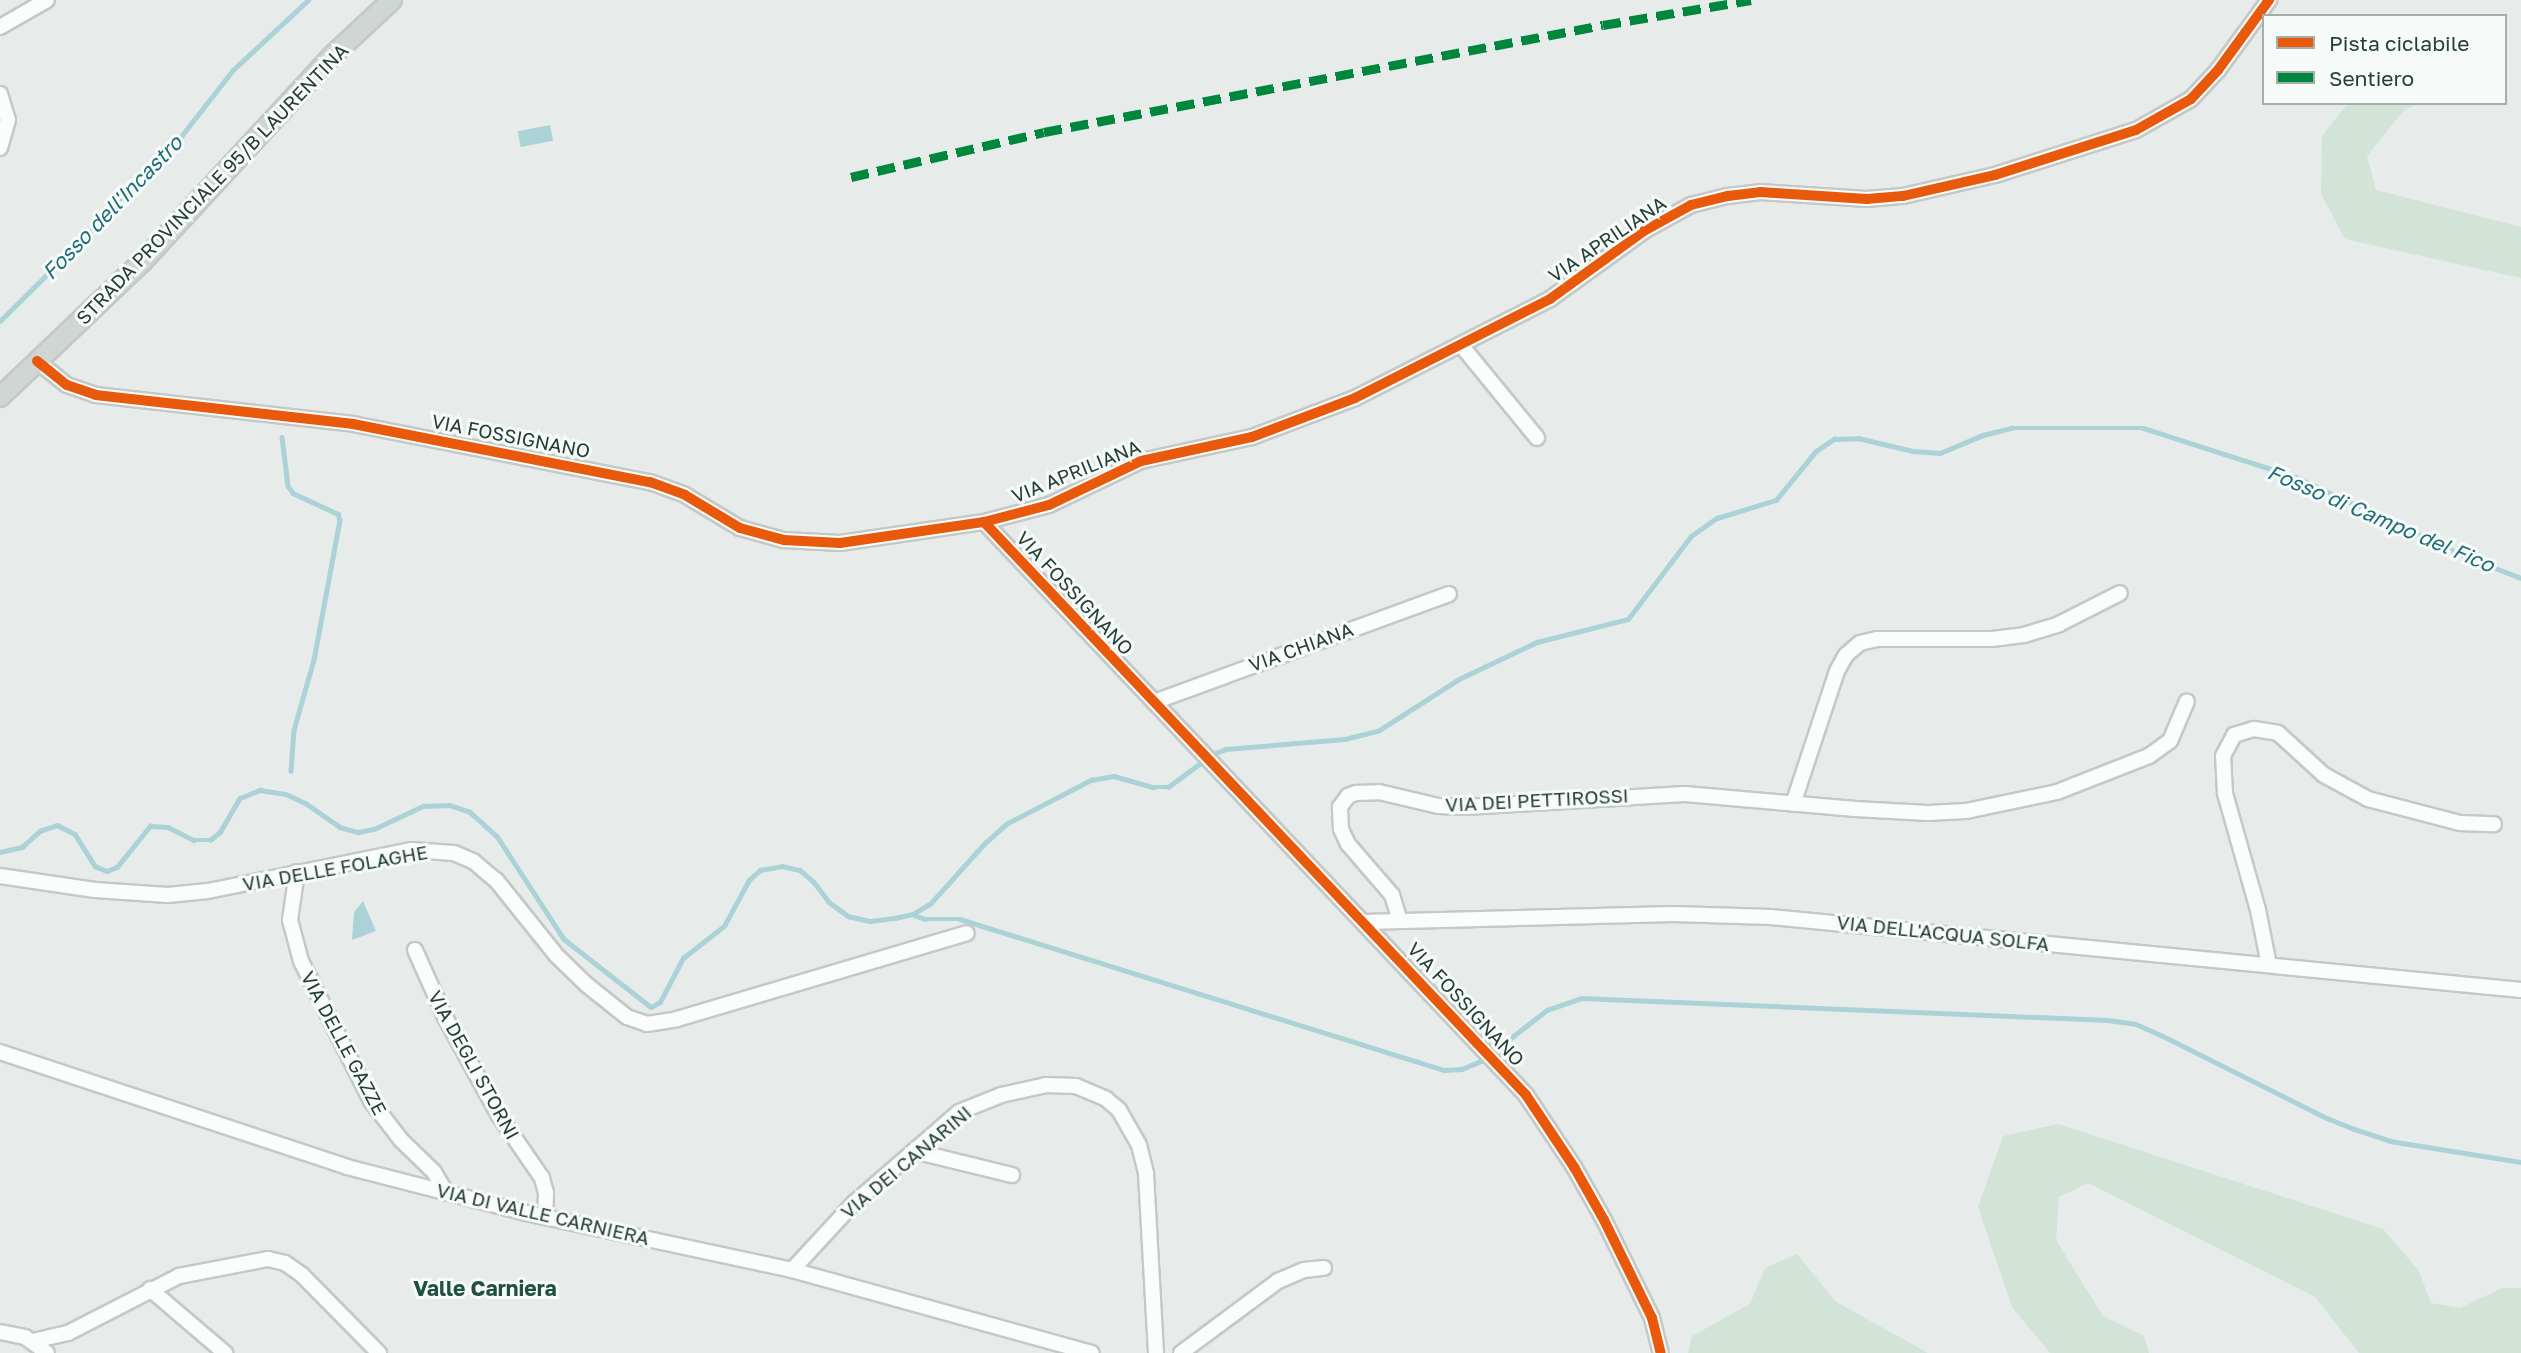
<!DOCTYPE html>
<style>
body{margin:0}
#map{position:relative;width:2521px;height:1353px;overflow:hidden;background:#e7ecea;font-family:"Golos Text",sans-serif}
div>[style]{position:absolute}
[style*='--x']{left:calc(var(--x)*1px);top:calc(var(--y)*1px);width:calc(var(--w)*1px);rotate:calc(var(--a)*1deg)}
.green>*{inset:0;background:#d1e4d7}
.water>*{inset:0;background:#aad2d7;transform-origin:0 0}
.stream>*{height:4.5px;margin:-2.25px;padding:0 2.25px;transform-origin:2.25px;border-radius:2.25px;background:#aad2d7}
.roads{filter:drop-shadow(2px 0 #c4c9c7) drop-shadow(-2px 0 #c4c9c7) drop-shadow(0 2px #c4c9c7) drop-shadow(0 -2px #c4c9c7)}
.minor>*{height:14px;margin:-7px;padding:0 7px;transform-origin:7px;border-radius:7px;background:#fbfcfc}
.major>*{height:18px;margin:-9px;padding:0 9px;transform-origin:9px;border-radius:9px;background:#cfd6d4}
.quiet>*{height:9px;margin-top:-4.5px;transform-origin:0;background:repeating-linear-gradient(90deg,#00873e 0 18px,transparent 0 27px)}
.cycleway>*{height:10px;margin:-5px;padding:0 5px;transform-origin:5px;border-radius:5px;background:#e8590c}
span{translate:-50% -50%;white-space:nowrap;text-align:center;line-height:1.15;-webkit-text-stroke:6px #f6faf8;paint-order:stroke}
.street-label{font-size:19px;color:#253f37}
.water-label{font-size:21px;color:#216d78;font-style:italic}
.neighbourhood-label{font-size:21px;color:#215043;font-weight:700}
.legend{position:absolute;left:2262px;top:14px;width:245px;height:91px;box-sizing:border-box;background:#f6faf8;border:2px solid #a2afab;margin:0;padding:9px 12px;list-style:none;font-size:21px;color:#253f37}
.legend li{display:flex;align-items:center;gap:14px;height:35px}
.legend b{width:35px;border:2px solid #a2afab}
</style>
<div id="map">
<div class="green">
<i style="clip-path:polygon(2348px 103px,2420px 103px,2404px 110px,2367px 156px,2376px 190px,2521px 227px,2521px 278px,2345px 239px,2321px 194px,2322px 136px)"></i>
<i style="clip-path:polygon(2058px 1124px,2383px 1229px,2419px 1271px,2431px 1303px,2460px 1308px,2502px 1288px,2521px 1288px,2521px 1353px,2359px 1353px,2315px 1297px,2088px 1183px,2059px 1197px,2056px 1240px,2103px 1316px,2144px 1336px,2149px 1353px,2050px 1353px,2012px 1307px,1978px 1207px,2003px 1136px)"></i>
<i style="clip-path:polygon(1797px 1254px,1835px 1301px,1928px 1353px,1688px 1353px,1692px 1336px,1750px 1304px,1765px 1268px)"></i>
</div>
<div class="water">
<i style="left:550px;top:125px;width:16px;height:33px;rotate:79deg"></i>
<i style="clip-path:polygon(363px 901px,376px 931px,352px 940px,354px 912px)"></i>
</div>
<div class="stream">
<i style="--x:0;--y:321;--w:233;--a:-44.8"></i>
<i style="--x:165;--y:157;--w:110;--a:-52"></i>
<i style="--x:233;--y:70;--w:103;--a:-43"></i>
<i style="--x:282;--y:437;--w:49;--a:83"></i>
<i style="--x:288;--y:486;--w:9;--a:54"></i>
<i style="--x:293;--y:493;--w:50;--a:25"></i>
<i style="--x:338;--y:514;--w:6;--a:72"></i>
<i style="--x:340;--y:520;--w:142;--a:100.5"></i>
<i style="--x:314;--y:660;--w:73;--a:105.9"></i>
<i style="--x:294;--y:730;--w:41;--a:94.2"></i>
<i style="--x:0;--y:852;--w:23;--a:-13"></i>
<i style="--x:22;--y:847;--w:24;--a:-42"></i>
<i style="--x:40;--y:831;--w:18;--a:-19"></i>
<i style="--x:57;--y:825;--w:20;--a:27"></i>
<i style="--x:75;--y:834;--w:38;--a:58"></i>
<i style="--x:95;--y:866;--w:13;--a:23"></i>
<i style="--x:107;--y:871;--w:11;--a:-22"></i>
<i style="--x:117;--y:867;--w:53;--a:-51.2"></i>
<i style="--x:150;--y:826;--w:18;--a:3"></i>
<i style="--x:168;--y:827;--w:29;--a:27"></i>
<i style="--x:194;--y:840;--w:16;--a:0"></i>
<i style="--x:210;--y:840;--w:13;--a:-39"></i>
<i style="--x:220;--y:832;--w:39;--a:-60"></i>
<i style="--x:240;--y:798;--w:22;--a:-22"></i>
<i style="--x:260;--y:790;--w:26;--a:9"></i>
<i style="--x:286;--y:794;--w:23;--a:25"></i>
<i style="--x:307;--y:804;--w:40;--a:34.9"></i>
<i style="--x:340;--y:827;--w:19;--a:16"></i>
<i style="--x:358;--y:832;--w:16;--a:-11"></i>
<i style="--x:374;--y:829;--w:54;--a:-25.1"></i>
<i style="--x:423;--y:806;--w:26;--a:-2"></i>
<i style="--x:449;--y:805;--w:22;--a:18"></i>
<i style="--x:470;--y:812;--w:36;--a:42"></i>
<i style="--x:497;--y:836;--w:123;--a:57"></i>
<i style="--x:564;--y:939;--w:110;--a:38"></i>
<i style="--x:651;--y:1007;--w:10;--a:-29"></i>
<i style="--x:660;--y:1002;--w:50;--a:-62.4"></i>
<i style="--x:683;--y:958;--w:52;--a:-38"></i>
<i style="--x:724;--y:926;--w:52;--a:-61.5"></i>
<i style="--x:749;--y:880;--w:15;--a:-42"></i>
<i style="--x:760;--y:870;--w:22;--a:-10"></i>
<i style="--x:782;--y:866;--w:18;--a:13"></i>
<i style="--x:800;--y:870;--w:18;--a:41"></i>
<i style="--x:814;--y:882;--w:25;--a:53"></i>
<i style="--x:829;--y:902;--w:24;--a:36"></i>
<i style="--x:848;--y:916;--w:23;--a:13"></i>
<i style="--x:870;--y:921;--w:25;--a:-7"></i>
<i style="--x:895;--y:918;--w:18;--a:-13"></i>
<i style="--x:913;--y:914;--w:21;--a:-31"></i>
<i style="--x:931;--y:903;--w:79;--a:-48.1"></i>
<i style="--x:984;--y:844;--w:30;--a:-42"></i>
<i style="--x:1006;--y:824;--w:96;--a:-27.4"></i>
<i style="--x:1091;--y:780;--w:23;--a:-10"></i>
<i style="--x:1114;--y:776;--w:41;--a:15.8"></i>
<i style="--x:1153;--y:787;--w:15;--a:0"></i>
<i style="--x:1168;--y:787;--w:56;--a:-36.3"></i>
<i style="--x:1213;--y:754;--w:14;--a:-21"></i>
<i style="--x:1226;--y:749;--w:119;--a:-4.8"></i>
<i style="--x:1345;--y:739;--w:34;--a:-14"></i>
<i style="--x:1378;--y:731;--w:96;--a:-32.7"></i>
<i style="--x:1459;--y:679;--w:86;--a:-25.4"></i>
<i style="--x:1537;--y:642;--w:94;--a:-14.2"></i>
<i style="--x:1628;--y:619;--w:104;--a:-52.8"></i>
<i style="--x:1691;--y:536;--w:32;--a:-35"></i>
<i style="--x:1717;--y:518;--w:62;--a:-17"></i>
<i style="--x:1776;--y:500;--w:63;--a:-50.8"></i>
<i style="--x:1816;--y:451;--w:22;--a:-34"></i>
<i style="--x:1834;--y:439;--w:24;--a:-2"></i>
<i style="--x:1858;--y:438;--w:57;--a:13.3"></i>
<i style="--x:1913;--y:451;--w:27;--a:4"></i>
<i style="--x:1940;--y:453;--w:47;--a:-22.7"></i>
<i style="--x:1983;--y:435;--w:30;--a:-14"></i>
<i style="--x:2012;--y:428;--w:131;--a:0"></i>
<i style="--x:2143;--y:428;--w:161;--a:17.8"></i>
<i style="--x:2296;--y:477;--w:189;--a:25.1"></i>
<i style="--x:2467;--y:557;--w:58;--a:21.3"></i>
<i style="--x:914;--y:915;--w:12;--a:20"></i>
<i style="--x:925;--y:919;--w:35;--a:0"></i>
<i style="--x:960;--y:919;--w:507;--a:17.33"></i>
<i style="--x:1444;--y:1070;--w:18;--a:-3"></i>
<i style="--x:1462;--y:1069;--w:21;--a:-23"></i>
<i style="--x:1481;--y:1061;--w:83;--a:-37.7"></i>
<i style="--x:1547;--y:1010;--w:36;--a:-19"></i>
<i style="--x:1581;--y:998;--w:527;--a:2.39"></i>
<i style="--x:2108;--y:1020;--w:28;--a:8"></i>
<i style="--x:2136;--y:1024;--w:27;--a:24"></i>
<i style="--x:2161;--y:1035;--w:186;--a:26.6"></i>
<i style="--x:2327;--y:1118;--w:29;--a:22"></i>
<i style="--x:2354;--y:1129;--w:38;--a:18"></i>
<i style="--x:2390;--y:1141;--w:133;--a:9.1"></i>
</div>
<div class="roads">
<div class="minor">
<i style="--x:0;--y:27;--w:54;--a:-29.9"></i>
<i style="--x:0;--y:94;--w:27;--a:73"></i>
<i style="--x:8;--y:120;--w:29;--a:106"></i>
<i style="--x:1461;--y:345;--w:120;--a:50.7"></i>
<i style="--x:37;--y:361;--w:38;--a:39"></i>
<i style="--x:67;--y:385;--w:31;--a:19"></i>
<i style="--x:96;--y:395;--w:259;--a:6.4"></i>
<i style="--x:353;--y:424;--w:303;--a:11.1"></i>
<i style="--x:650;--y:482;--w:37;--a:20"></i>
<i style="--x:685;--y:495;--w:64;--a:31"></i>
<i style="--x:740;--y:528;--w:46;--a:15.3"></i>
<i style="--x:784;--y:540;--w:56;--a:3.1"></i>
<i style="--x:840;--y:543;--w:146;--a:-8.3"></i>
<i style="--x:984;--y:522;--w:789;--a:46.59"></i>
<i style="--x:1526;--y:1095;--w:87;--a:56.3"></i>
<i style="--x:1574;--y:1167;--w:61;--a:60.5"></i>
<i style="--x:1604;--y:1220;--w:109;--a:63.9"></i>
<i style="--x:1652;--y:1318;--w:36;--a:76"></i>
<i style="--x:984;--y:522;--w:67;--a:-14.7"></i>
<i style="--x:1049;--y:505;--w:102;--a:-25.6"></i>
<i style="--x:1141;--y:461;--w:114;--a:-12.2"></i>
<i style="--x:1252;--y:437;--w:110;--a:-20.7"></i>
<i style="--x:1355;--y:398;--w:219;--a:-26.9"></i>
<i style="--x:1550;--y:299;--w:116;--a:-35.9"></i>
<i style="--x:1644;--y:231;--w:54;--a:-29"></i>
<i style="--x:1691;--y:205;--w:38;--a:-14"></i>
<i style="--x:1728;--y:196;--w:32;--a:-7"></i>
<i style="--x:1760;--y:192;--w:107;--a:3.7"></i>
<i style="--x:1867;--y:199;--w:36;--a:-5"></i>
<i style="--x:1903;--y:196;--w:94;--a:-12.9"></i>
<i style="--x:1995;--y:175;--w:148;--a:-17.7"></i>
<i style="--x:2136;--y:130;--w:63;--a:-29.4"></i>
<i style="--x:2191;--y:99;--w:40;--a:-47"></i>
<i style="--x:2218;--y:70;--w:87;--a:-53.9"></i>
<i style="--x:1154;--y:702;--w:314;--a:-20.1"></i>
<i style="--x:1793;--y:804;--w:140;--a:-71.7"></i>
<i style="--x:1837;--y:671;--w:18;--a:-61"></i>
<i style="--x:1846;--y:655;--w:18;--a:-41"></i>
<i style="--x:1860;--y:643;--w:17;--a:-13"></i>
<i style="--x:1877;--y:639;--w:115;--a:0"></i>
<i style="--x:1992;--y:639;--w:32;--a:-7"></i>
<i style="--x:2024;--y:635;--w:37;--a:-17"></i>
<i style="--x:2059;--y:624;--w:68;--a:-26.9"></i>
<i style="--x:297;--y:872;--w:49;--a:98.3"></i>
<i style="--x:290;--y:920;--w:42;--a:75"></i>
<i style="--x:301;--y:961;--w:157;--a:63.4"></i>
<i style="--x:371;--y:1101;--w:49;--a:52.4"></i>
<i style="--x:401;--y:1140;--w:46;--a:44.1"></i>
<i style="--x:434;--y:1172;--w:24;--a:60"></i>
<i style="--x:0;--y:876;--w:96;--a:8.4"></i>
<i style="--x:95;--y:890;--w:73;--a:3.9"></i>
<i style="--x:168;--y:895;--w:40;--a:-5.7"></i>
<i style="--x:208;--y:891;--w:207;--a:-11.4"></i>
<i style="--x:411;--y:850;--w:43;--a:4"></i>
<i style="--x:454;--y:853;--w:21;--a:23"></i>
<i style="--x:473;--y:861;--w:30;--a:40"></i>
<i style="--x:496;--y:880;--w:96;--a:51.3"></i>
<i style="--x:556;--y:955;--w:43;--a:44.1"></i>
<i style="--x:587;--y:985;--w:51;--a:38.7"></i>
<i style="--x:627;--y:1017;--w:21;--a:19"></i>
<i style="--x:647;--y:1024;--w:30;--a:-9"></i>
<i style="--x:677;--y:1019;--w:302;--a:-16.5"></i>
<i style="--x:1400;--y:921;--w:27;--a:-107"></i>
<i style="--x:1392;--y:895;--w:67;--a:-130.8"></i>
<i style="--x:1348;--y:844;--w:17;--a:-115"></i>
<i style="--x:1341;--y:829;--w:22;--a:-93"></i>
<i style="--x:1340;--y:807;--w:14;--a:-54"></i>
<i style="--x:1348;--y:796;--w:9;--a:-21"></i>
<i style="--x:1356;--y:793;--w:23;--a:-2"></i>
<i style="--x:1379;--y:792;--w:61;--a:13.3"></i>
<i style="--x:1438;--y:806;--w:28;--a:2"></i>
<i style="--x:1466;--y:807;--w:219;--a:-3.4"></i>
<i style="--x:1685;--y:794;--w:171;--a:5"></i>
<i style="--x:1855;--y:809;--w:73;--a:3.1"></i>
<i style="--x:1928;--y:813;--w:38;--a:-3"></i>
<i style="--x:1966;--y:811;--w:93;--a:-11.8"></i>
<i style="--x:2057;--y:792;--w:99;--a:-21.4"></i>
<i style="--x:2149;--y:756;--w:26;--a:-36"></i>
<i style="--x:2170;--y:741;--w:43;--a:-67"></i>
<i style="--x:1364;--y:922;--w:309;--a:-1.5"></i>
<i style="--x:1673;--y:914;--w:98;--a:1.8"></i>
<i style="--x:1771;--y:917;--w:754;--a:5.56"></i>
<i style="--x:415;--y:950;--w:73;--a:65.9"></i>
<i style="--x:445;--y:1017;--w:111;--a:61.3"></i>
<i style="--x:498;--y:1114;--w:78;--a:55.5"></i>
<i style="--x:542;--y:1178;--w:16;--a:75"></i>
<i style="--x:546;--y:1193;--w:24;--a:92"></i>
<i style="--x:2269;--y:965;--w:56;--a:-101.3"></i>
<i style="--x:2258;--y:910;--w:122;--a:-105.8"></i>
<i style="--x:2225;--y:793;--w:37;--a:-93"></i>
<i style="--x:2223;--y:756;--w:24;--a:-62"></i>
<i style="--x:2234;--y:735;--w:21;--a:-17"></i>
<i style="--x:2254;--y:729;--w:24;--a:9"></i>
<i style="--x:2278;--y:733;--w:62;--a:42.4"></i>
<i style="--x:2324;--y:775;--w:50;--a:28.6"></i>
<i style="--x:2368;--y:799;--w:95;--a:14.6"></i>
<i style="--x:2460;--y:823;--w:34;--a:2"></i>
<i style="--x:0;--y:1052;--w:366;--a:18.3"></i>
<i style="--x:347;--y:1167;--w:181;--a:14.4"></i>
<i style="--x:522;--y:1212;--w:276;--a:12.1"></i>
<i style="--x:792;--y:1270;--w:311;--a:15.5"></i>
<i style="--x:914;--y:1151;--w:101;--a:13.8"></i>
<i style="--x:792;--y:1270;--w:91;--a:-47.2"></i>
<i style="--x:854;--y:1203;--w:139;--a:-40.9"></i>
<i style="--x:959;--y:1112;--w:45;--a:-22"></i>
<i style="--x:1001;--y:1095;--w:46;--a:-12.5"></i>
<i style="--x:1046;--y:1085;--w:30;--a:2"></i>
<i style="--x:1076;--y:1086;--w:33;--a:23"></i>
<i style="--x:1106;--y:1099;--w:17;--a:40"></i>
<i style="--x:1119;--y:1110;--w:40;--a:60.3"></i>
<i style="--x:1139;--y:1145;--w:30;--a:76"></i>
<i style="--x:1146;--y:1174;--w:179;--a:86.8"></i>
<i style="--x:150;--y:1289;--w:99;--a:40.5"></i>
<i style="--x:0;--y:1332;--w:25;--a:11"></i>
<i style="--x:25;--y:1337;--w:27;--a:36"></i>
<i style="--x:33;--y:1341;--w:36;--a:-13"></i>
<i style="--x:68;--y:1333;--w:125;--a:-27.2"></i>
<i style="--x:179;--y:1276;--w:91;--a:-10.8"></i>
<i style="--x:268;--y:1259;--w:17;--a:13"></i>
<i style="--x:285;--y:1263;--w:21;--a:35"></i>
<i style="--x:302;--y:1275;--w:110;--a:45.4"></i>
<i style="--x:1181;--y:1353;--w:121;--a:-36.6"></i>
<i style="--x:1278;--y:1281;--w:28;--a:-23"></i>
<i style="--x:1304;--y:1270;--w:20;--a:-6"></i>
</div>
<div class="major">
<i style="--x:0;--y:397;--w:196;--a:-43.6"></i>
<i style="--x:142;--y:262;--w:280;--a:-47.3"></i>
<i style="--x:332;--y:56;--w:82;--a:-43"></i>
</div>
</div>
<div class="quiet">
<i style="--x:851;--y:177;--w:198;--a:-13.1"></i>
<i style="--x:1044;--y:132;--w:569;--a:-10.84"></i>
<i style="--x:1603;--y:25;--w:150;--a:-9.6"></i>
</div>
<div class="cycleway">
<i style="--x:37;--y:361;--w:38;--a:39"></i>
<i style="--x:67;--y:385;--w:31;--a:19"></i>
<i style="--x:96;--y:395;--w:259;--a:6.4"></i>
<i style="--x:353;--y:424;--w:303;--a:11.1"></i>
<i style="--x:650;--y:482;--w:37;--a:20"></i>
<i style="--x:685;--y:495;--w:64;--a:31"></i>
<i style="--x:740;--y:528;--w:46;--a:15.3"></i>
<i style="--x:784;--y:540;--w:56;--a:3.1"></i>
<i style="--x:840;--y:543;--w:146;--a:-8.3"></i>
<i style="--x:984;--y:522;--w:789;--a:46.59"></i>
<i style="--x:1526;--y:1095;--w:87;--a:56.3"></i>
<i style="--x:1574;--y:1167;--w:61;--a:60.5"></i>
<i style="--x:1604;--y:1220;--w:109;--a:63.9"></i>
<i style="--x:1652;--y:1318;--w:36;--a:76"></i>
<i style="--x:984;--y:522;--w:67;--a:-14.7"></i>
<i style="--x:1049;--y:505;--w:102;--a:-25.6"></i>
<i style="--x:1141;--y:461;--w:114;--a:-12.2"></i>
<i style="--x:1252;--y:437;--w:110;--a:-20.7"></i>
<i style="--x:1355;--y:398;--w:219;--a:-26.9"></i>
<i style="--x:1550;--y:299;--w:116;--a:-35.9"></i>
<i style="--x:1644;--y:231;--w:54;--a:-29"></i>
<i style="--x:1691;--y:205;--w:38;--a:-14"></i>
<i style="--x:1728;--y:196;--w:32;--a:-7"></i>
<i style="--x:1760;--y:192;--w:107;--a:3.7"></i>
<i style="--x:1867;--y:199;--w:36;--a:-5"></i>
<i style="--x:1903;--y:196;--w:94;--a:-12.9"></i>
<i style="--x:1995;--y:175;--w:148;--a:-17.7"></i>
<i style="--x:2136;--y:130;--w:63;--a:-29.4"></i>
<i style="--x:2191;--y:99;--w:40;--a:-47"></i>
<i style="--x:2218;--y:70;--w:87;--a:-53.9"></i>
</div>
<div class="street-label">
<span style="left:212px;top:184px;rotate:-46deg">STRADA PROVINCIALE 95/B LAURENTINA</span>
<span style="left:1607px;top:239px;rotate:-34deg">VIA APRILIANA</span>
<span style="left:511px;top:436px;rotate:11deg">VIA FOSSIGNANO</span>
<span style="left:1076px;top:471px;rotate:-22deg">VIA APRILIANA</span>
<span style="left:1075px;top:593px;rotate:47deg">VIA FOSSIGNANO</span>
<span style="left:1301px;top:647px;rotate:-20deg">VIA CHIANA</span>
<span style="left:1537px;top:800px;rotate:-3deg">VIA DEI PETTIROSSI</span>
<span style="left:335px;top:868px;rotate:-10deg">VIA DELLE FOLAGHE</span>
<span style="left:1943px;top:933px;rotate:6deg">VIA DELL'ACQUA SOLFA</span>
<span style="left:1466px;top:1004px;rotate:47deg">VIA FOSSIGNANO</span>
<span style="left:344px;top:1043px;rotate:62deg">VIA DELLE GAZZE</span>
<span style="left:474px;top:1065px;rotate:61deg">VIA DEGLI STORNI</span>
<span style="left:906px;top:1162px;rotate:-40deg">VIA DEI CANARINI</span>
<span style="left:543px;top:1214px;rotate:13deg">VIA DI VALLE CARNIERA</span>
</div>
<div class="water-label">
<span style="left:112px;top:207px;rotate:-46deg">Fosso dell'Incastro</span>
<span style="left:2381px;top:518px;rotate:23deg">Fosso di Campo del Fico</span>
</div>
<div class="neighbourhood-label">
<span style="left:485px;top:1288px">Valle Carniera</span>
</div>
<ul class="legend">
<li><b style="height:9px;background:#e8590c"></b>Pista ciclabile</li>
<li><b style="height:9px;background:#00873e"></b>Sentiero</li>
</ul>
</div>
